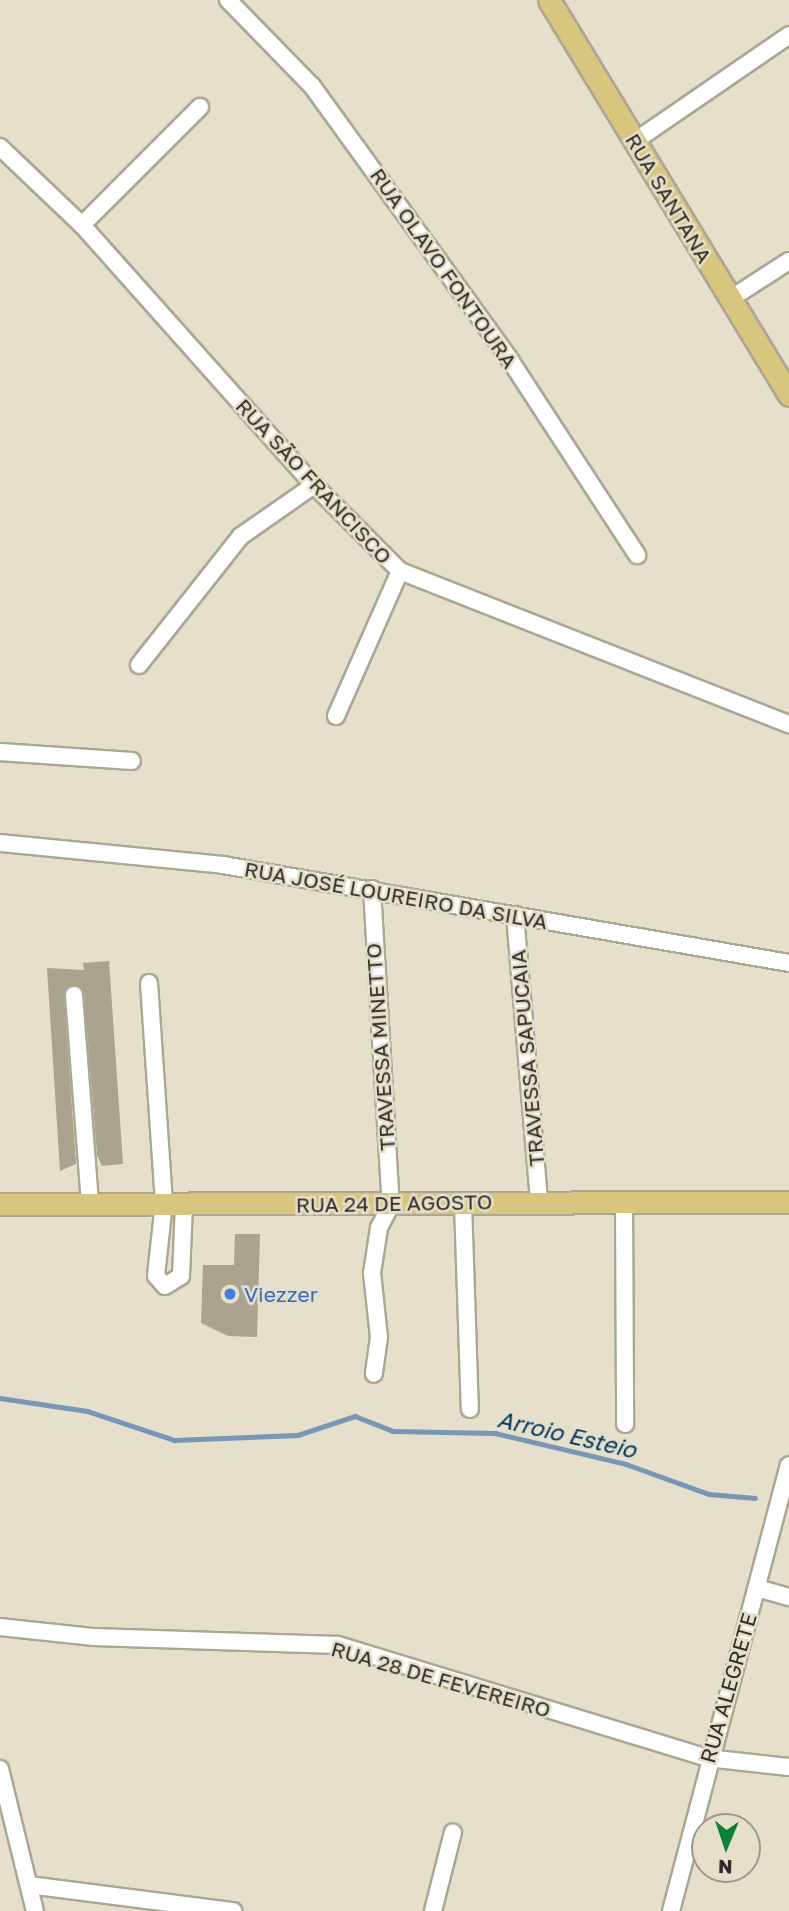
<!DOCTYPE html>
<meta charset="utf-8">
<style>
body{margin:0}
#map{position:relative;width:789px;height:1911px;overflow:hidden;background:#e5dfcb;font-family:"Golos Text",sans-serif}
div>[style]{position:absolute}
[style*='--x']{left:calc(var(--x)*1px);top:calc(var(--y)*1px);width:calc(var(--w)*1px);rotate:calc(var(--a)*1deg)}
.stream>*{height:4.5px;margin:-2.25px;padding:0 2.25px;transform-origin:2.25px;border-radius:2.25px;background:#7697b6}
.building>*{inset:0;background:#a9a390}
.roads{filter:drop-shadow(2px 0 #ada693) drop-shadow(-2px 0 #ada693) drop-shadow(0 2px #ada693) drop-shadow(0 -2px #ada693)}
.minor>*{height:16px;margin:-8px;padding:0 8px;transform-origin:8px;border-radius:8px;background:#fff}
.major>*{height:21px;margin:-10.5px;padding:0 10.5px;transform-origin:10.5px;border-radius:10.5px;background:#d8c57e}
.dots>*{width:19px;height:19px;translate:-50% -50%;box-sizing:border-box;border:4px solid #e5dfcb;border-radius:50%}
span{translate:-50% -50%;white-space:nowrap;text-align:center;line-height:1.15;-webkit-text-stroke:5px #e5dfcb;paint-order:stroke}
.street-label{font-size:21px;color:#302d26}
.shop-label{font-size:21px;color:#366cbe}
.left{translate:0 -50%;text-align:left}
.water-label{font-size:23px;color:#033b64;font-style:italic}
.north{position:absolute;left:691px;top:1813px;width:70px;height:70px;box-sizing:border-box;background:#e5dfcb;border:2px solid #9d9889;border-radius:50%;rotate:182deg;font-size:19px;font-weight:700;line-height:28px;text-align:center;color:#302d26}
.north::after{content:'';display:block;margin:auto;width:24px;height:32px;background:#0f8036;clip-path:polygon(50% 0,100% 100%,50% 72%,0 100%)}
</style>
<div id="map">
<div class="stream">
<i style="--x:0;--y:1398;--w:88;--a:8.5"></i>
<i style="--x:87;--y:1411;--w:92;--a:18.4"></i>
<i style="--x:174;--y:1440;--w:124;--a:-2.3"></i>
<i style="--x:298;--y:1435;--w:60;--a:-18.4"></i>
<i style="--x:355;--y:1416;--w:41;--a:21.5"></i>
<i style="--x:393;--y:1431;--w:102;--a:1.1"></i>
<i style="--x:495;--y:1433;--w:135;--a:13.3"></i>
<i style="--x:626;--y:1464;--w:88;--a:19.9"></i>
<i style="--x:709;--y:1494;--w:46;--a:5"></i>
</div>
<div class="building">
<i style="clip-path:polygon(109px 961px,123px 1164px,102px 1166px,97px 1155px,84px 994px,73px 985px,64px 996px,76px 1164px,60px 1171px,47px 968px,84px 970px,83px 963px)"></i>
<i style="clip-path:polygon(235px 1234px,260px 1234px,257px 1337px,228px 1336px,201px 1323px,203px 1265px,234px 1265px)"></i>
</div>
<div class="roads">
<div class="minor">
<i style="--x:228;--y:0;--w:120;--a:45.7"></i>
<i style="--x:312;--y:86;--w:338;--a:54.1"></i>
<i style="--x:510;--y:360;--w:233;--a:56.9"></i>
<i style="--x:635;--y:141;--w:187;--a:-34.5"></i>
<i style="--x:0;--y:147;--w:113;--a:43.6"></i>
<i style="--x:82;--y:225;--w:348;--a:48.3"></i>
<i style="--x:314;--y:485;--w:122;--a:45"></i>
<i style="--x:400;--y:571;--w:418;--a:21.5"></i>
<i style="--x:82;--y:225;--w:167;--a:-45"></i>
<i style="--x:730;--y:299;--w:70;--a:-32.8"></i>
<i style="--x:139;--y:665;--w:164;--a:-51.7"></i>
<i style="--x:241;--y:536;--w:89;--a:-34.9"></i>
<i style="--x:336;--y:716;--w:158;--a:-66.2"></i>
<i style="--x:0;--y:752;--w:132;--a:3.9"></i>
<i style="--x:0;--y:843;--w:224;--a:5.6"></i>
<i style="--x:223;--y:865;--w:574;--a:9.82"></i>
<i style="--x:372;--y:889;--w:317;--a:86.6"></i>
<i style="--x:391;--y:1205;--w:26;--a:118"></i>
<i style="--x:379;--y:1228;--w:46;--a:98.8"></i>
<i style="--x:372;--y:1273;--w:64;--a:83.8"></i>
<i style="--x:379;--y:1337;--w:37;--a:98"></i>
<i style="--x:515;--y:915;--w:288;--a:85.2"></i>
<i style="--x:149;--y:983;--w:221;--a:86.1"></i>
<i style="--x:164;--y:1203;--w:73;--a:96.3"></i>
<i style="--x:156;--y:1276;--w:13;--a:48"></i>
<i style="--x:165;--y:1286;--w:19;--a:-32"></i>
<i style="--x:181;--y:1276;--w:72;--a:-87.6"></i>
<i style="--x:74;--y:995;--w:210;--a:85.6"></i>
<i style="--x:624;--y:1202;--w:222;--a:89.7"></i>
<i style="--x:463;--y:1203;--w:206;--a:88.1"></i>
<i style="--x:757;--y:1588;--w:33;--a:16"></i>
<i style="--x:0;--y:1627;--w:95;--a:6.1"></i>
<i style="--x:94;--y:1637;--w:244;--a:1.9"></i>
<i style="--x:338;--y:1645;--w:386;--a:17"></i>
<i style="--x:707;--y:1758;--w:82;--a:6.3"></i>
<i style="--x:0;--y:1769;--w:146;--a:76.2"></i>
<i style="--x:29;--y:1885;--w:206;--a:7.3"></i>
<i style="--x:433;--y:1911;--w:81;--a:-75.8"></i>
<i style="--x:671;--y:1911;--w:461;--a:-75.2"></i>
</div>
<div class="major">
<i style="--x:549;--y:0;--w:462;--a:58.7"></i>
<i style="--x:0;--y:1204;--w:789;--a:-0.15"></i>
</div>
</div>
<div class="dots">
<i style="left:230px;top:1294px;background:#3f7fe0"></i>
</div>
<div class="street-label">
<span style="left:669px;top:198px;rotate:59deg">RUA SANTANA</span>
<span style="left:444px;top:268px;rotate:55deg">RUA OLAVO FONTOURA</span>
<span style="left:314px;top:481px;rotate:47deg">RUA SÃO FRANCISCO</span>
<span style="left:396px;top:895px;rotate:10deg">RUA JOSÉ LOUREIRO DA SILVA</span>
<span style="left:380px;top:1047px;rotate:-94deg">TRAVESSA MINETTO</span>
<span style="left:527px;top:1058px;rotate:-95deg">TRAVESSA SAPUCAIA</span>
<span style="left:394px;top:1203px;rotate:-1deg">RUA 24 DE AGOSTO</span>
<span style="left:441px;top:1679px;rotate:16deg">RUA 28 DE FEVEREIRO</span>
<span style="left:728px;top:1688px;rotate:-74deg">RUA ALEGRETE</span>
</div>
<div class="shop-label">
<span class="left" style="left:244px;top:1294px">Viezzer</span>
</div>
<div class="water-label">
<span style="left:567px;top:1434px;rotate:13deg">Arroio Esteio</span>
</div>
<div class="north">N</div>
</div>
